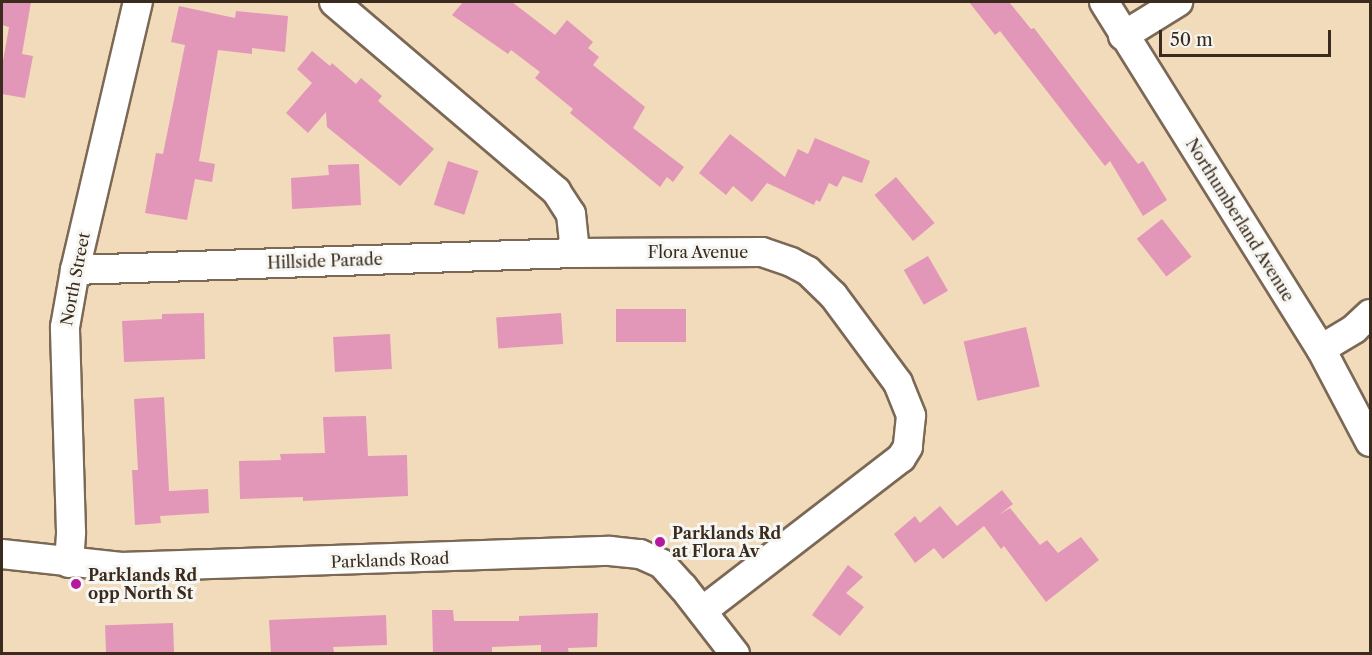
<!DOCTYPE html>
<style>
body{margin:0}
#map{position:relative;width:1372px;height:655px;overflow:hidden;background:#f1dbba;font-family:"Libre Caslon Text",serif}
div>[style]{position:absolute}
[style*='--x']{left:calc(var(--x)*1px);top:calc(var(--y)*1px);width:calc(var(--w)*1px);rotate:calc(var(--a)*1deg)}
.building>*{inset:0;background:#e397b8;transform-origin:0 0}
.roads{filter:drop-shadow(2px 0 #7b6855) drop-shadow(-2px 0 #7b6855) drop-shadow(0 2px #7b6855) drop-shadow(0 -2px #7b6855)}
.minor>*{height:28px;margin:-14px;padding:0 14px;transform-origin:14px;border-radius:14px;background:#fff}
.dots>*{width:16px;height:16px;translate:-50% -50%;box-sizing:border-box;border:3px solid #f6f6f2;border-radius:50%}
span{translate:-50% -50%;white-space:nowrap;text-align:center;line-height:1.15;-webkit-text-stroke:6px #f6f6f2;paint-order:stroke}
.street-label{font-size:16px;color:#3b2a1e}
.poi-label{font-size:16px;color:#3b2a1e;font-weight:700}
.left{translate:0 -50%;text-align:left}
.frame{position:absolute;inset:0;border:3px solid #3b2a1e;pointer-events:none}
.scale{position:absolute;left:1159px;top:30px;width:172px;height:27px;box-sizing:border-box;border:3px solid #3b2a1e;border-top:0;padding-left:8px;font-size:18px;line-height:21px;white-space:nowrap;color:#3b2a1e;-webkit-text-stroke:4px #f6f6f2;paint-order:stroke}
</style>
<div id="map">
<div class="building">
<i style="clip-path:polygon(2px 2px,31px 2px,22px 54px,33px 56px,25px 98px,2px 94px,2px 67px,9px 27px,2px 25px)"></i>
<i style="clip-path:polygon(463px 2px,512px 2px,555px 35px,567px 20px,593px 42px,588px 48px,599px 57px,593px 65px,645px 107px,633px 128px,684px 167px,673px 182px,667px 177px,660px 187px,570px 113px,573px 109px,535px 78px,540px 72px,511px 50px,508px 54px,452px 15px)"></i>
<i style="clip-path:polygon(969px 2px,1009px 2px,1031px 29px,1034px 28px,1138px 164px,1143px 161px,1167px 200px,1143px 216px,1110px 161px,1105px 166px,1000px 31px,995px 35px)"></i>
<i style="clip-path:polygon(179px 6px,235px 18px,236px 11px,288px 16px,285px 52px,252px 48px,252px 54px,218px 50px,199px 161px,215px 164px,212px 182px,195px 179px,187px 220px,145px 213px,156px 153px,163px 154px,185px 45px,171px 42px)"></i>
<i style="clip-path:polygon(312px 51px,330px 66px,332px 63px,356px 84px,361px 78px,382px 96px,378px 101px,434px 149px,400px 186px,327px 127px,326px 112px,308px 133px,286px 113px,312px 83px,297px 69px)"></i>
<i style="clip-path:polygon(730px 134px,785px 177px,798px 149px,808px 154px,815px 138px,870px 161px,862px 183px,843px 176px,837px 187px,829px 183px,820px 202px,816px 200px,814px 205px,767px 183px,752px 202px,733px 186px,726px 195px,699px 173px)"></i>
<i style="left:448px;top:161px;width:32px;height:46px;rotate:18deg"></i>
<i style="clip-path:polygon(359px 164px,361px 205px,292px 209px,291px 178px,329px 175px,328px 165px)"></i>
<i style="left:896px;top:177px;width:60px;height:28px;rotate:50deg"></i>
<i style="left:1162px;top:219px;width:48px;height:32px;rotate:52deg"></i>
<i style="left:928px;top:256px;width:40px;height:28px;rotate:60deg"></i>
<i style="left:686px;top:309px;width:33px;height:70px;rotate:90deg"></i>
<i style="clip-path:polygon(204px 313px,205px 359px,124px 362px,122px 321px,162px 319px,162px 314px)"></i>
<i style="left:561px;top:313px;width:31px;height:65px;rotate:86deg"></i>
<i style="left:1026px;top:327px;width:61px;height:64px;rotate:77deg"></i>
<i style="left:390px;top:334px;width:35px;height:57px;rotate:87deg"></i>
<i style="clip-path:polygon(164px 397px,169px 491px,208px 489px,209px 513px,160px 516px,161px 523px,135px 525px,132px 470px,138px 470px,134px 399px)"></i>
<i style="clip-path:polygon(366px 416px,368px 456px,407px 455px,408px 496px,303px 501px,303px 497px,240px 499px,239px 461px,281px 460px,280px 454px,325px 453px,323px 417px)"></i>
<i style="clip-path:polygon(1002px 490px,1013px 504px,999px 515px,1010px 508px,1040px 545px,1047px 540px,1058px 553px,1081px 537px,1099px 560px,1046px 602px,1004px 546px,1001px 549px,984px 526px,943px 559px,934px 548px,915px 563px,894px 534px,915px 516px,920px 523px,940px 506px,957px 526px)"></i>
<i style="clip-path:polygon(848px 565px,863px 577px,846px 593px,864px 607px,840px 636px,812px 615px)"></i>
<i style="clip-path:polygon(432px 610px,453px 610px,454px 621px,519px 621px,519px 616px,598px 613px,597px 647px,568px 648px,569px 654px,541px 654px,541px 645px,492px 647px,492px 654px,433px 654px)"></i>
<i style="clip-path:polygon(386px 615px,387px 645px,333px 647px,334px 652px,316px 654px,271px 654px,269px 620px)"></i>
<i style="left:173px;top:623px;width:31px;height:68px;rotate:88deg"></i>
</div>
<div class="roads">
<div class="minor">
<i style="--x:334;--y:2;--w:292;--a:40.4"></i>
<i style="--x:556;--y:191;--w:27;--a:57"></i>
<i style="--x:571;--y:214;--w:39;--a:84"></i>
<i style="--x:575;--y:253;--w:187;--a:-0.3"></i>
<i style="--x:762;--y:252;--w:31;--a:19"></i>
<i style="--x:791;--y:262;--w:19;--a:28"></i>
<i style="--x:808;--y:271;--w:35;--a:44"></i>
<i style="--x:833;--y:295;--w:109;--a:53.5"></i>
<i style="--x:898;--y:383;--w:35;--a:68"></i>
<i style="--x:911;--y:416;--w:31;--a:96"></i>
<i style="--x:908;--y:447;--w:13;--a:122"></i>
<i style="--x:901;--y:458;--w:251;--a:142.4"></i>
<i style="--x:1104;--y:2;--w:409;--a:58"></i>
<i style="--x:1321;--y:349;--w:105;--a:62.2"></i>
<i style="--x:1123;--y:36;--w:65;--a:-31.7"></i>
<i style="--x:75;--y:270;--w:500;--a:-1.95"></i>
<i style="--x:1321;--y:349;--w:39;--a:-31"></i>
<i style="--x:1354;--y:329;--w:22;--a:-43"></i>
<i style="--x:2;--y:554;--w:120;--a:6.2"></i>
<i style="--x:121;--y:567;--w:489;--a:-1.9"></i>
<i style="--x:610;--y:551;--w:30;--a:6"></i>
<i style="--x:640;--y:554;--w:24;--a:24"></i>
<i style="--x:662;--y:564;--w:31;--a:48"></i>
<i style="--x:683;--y:587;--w:85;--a:52.2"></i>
<i style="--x:69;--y:563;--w:31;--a:-86"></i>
<i style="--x:71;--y:532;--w:205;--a:-91.7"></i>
<i style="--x:65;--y:327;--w:58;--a:-80"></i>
<i style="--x:75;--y:270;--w:275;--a:-76.8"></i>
</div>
</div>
<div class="dots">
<i style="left:660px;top:542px;background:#b5179e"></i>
<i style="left:76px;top:584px;background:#b5179e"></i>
</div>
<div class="street-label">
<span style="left:1240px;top:220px;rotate:58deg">Northumberland Avenue</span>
<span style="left:698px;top:252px">Flora Avenue</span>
<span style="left:325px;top:261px;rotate:-2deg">Hillside Parade</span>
<span style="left:75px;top:279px;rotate:-79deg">North Street</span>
<span style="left:390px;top:560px;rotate:-2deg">Parklands Road</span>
</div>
<div class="poi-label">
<span class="left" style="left:672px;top:542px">Parklands Rd<br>at Flora Av</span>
<span class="left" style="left:88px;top:584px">Parklands Rd<br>opp North St</span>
</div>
<div class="frame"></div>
<div class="scale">50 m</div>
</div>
